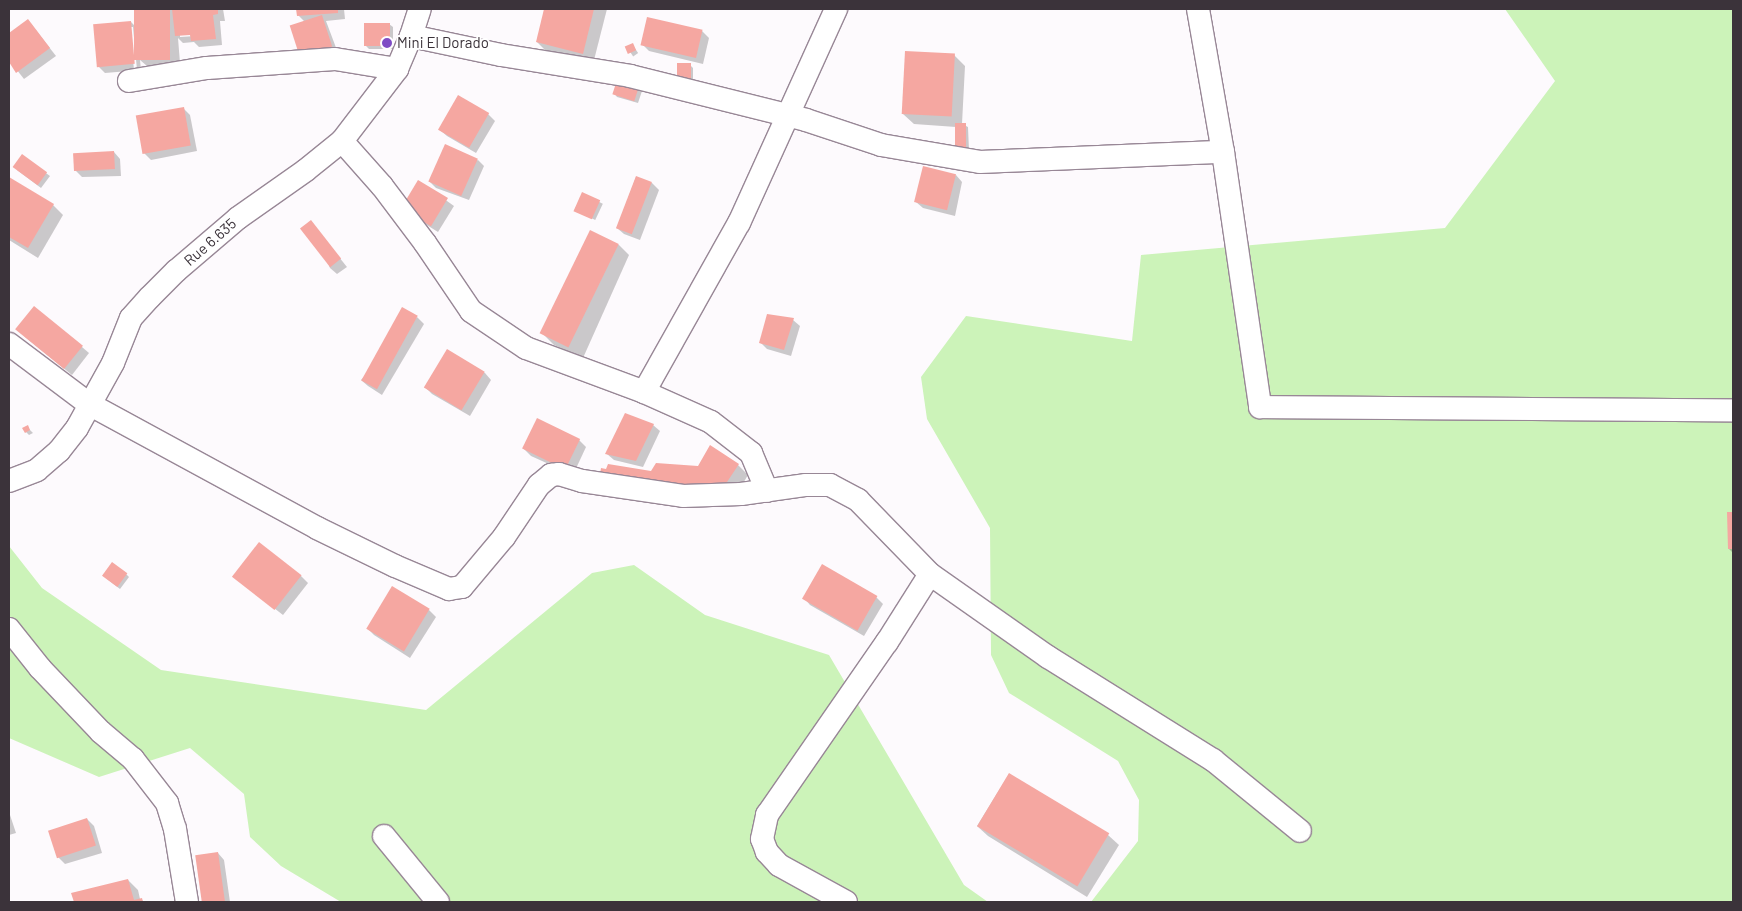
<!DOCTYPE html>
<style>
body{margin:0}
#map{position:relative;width:1742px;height:911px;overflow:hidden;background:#fdfafd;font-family:Barlow,sans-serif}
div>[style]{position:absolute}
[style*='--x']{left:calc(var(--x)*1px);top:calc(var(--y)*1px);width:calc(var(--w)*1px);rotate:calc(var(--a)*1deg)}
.green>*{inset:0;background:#ccf3b9}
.shadow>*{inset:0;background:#0003;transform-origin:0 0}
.building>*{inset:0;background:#f5a7a1;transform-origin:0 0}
.roads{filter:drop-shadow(1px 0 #988796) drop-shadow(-1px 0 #988796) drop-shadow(0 1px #988796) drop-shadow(0 -1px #988796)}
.minor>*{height:22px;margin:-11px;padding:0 11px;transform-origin:11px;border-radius:11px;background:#fff}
.dots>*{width:14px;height:14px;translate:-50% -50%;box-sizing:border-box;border:2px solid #fff;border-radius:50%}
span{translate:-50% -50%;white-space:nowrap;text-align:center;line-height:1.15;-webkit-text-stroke:4px #fff;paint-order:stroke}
.poi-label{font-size:15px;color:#3b333a}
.left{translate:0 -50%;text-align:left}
.street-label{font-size:15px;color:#3b333a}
.frame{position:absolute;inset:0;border:10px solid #3b333a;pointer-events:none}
</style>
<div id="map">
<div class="green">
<i style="clip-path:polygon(1505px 9px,1733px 9px,1733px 902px,1091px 902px,1138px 841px,1139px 800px,1118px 761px,1009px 693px,991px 655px,990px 528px,927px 419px,921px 377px,966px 316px,1132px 341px,1141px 255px,1445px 228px,1555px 81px)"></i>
<i style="clip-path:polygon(9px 546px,42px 588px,161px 670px,426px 710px,592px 573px,634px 565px,705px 615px,829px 655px,964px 885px,988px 902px,341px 902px,281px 866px,250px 837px,244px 794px,190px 748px,99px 777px,9px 738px)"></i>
</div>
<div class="shadow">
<i style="clip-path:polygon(evenodd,135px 9px,223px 9px,225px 21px,220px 21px,222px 45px,199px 47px,194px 42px,183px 43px,178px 38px,180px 63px,147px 66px,140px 60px,141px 70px,105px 73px,98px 66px,131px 22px,137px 28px,135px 9px,130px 27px,133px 27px,137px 70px,134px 70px,130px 27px,135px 9px,196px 34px,196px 36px,180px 37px,180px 35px,196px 34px)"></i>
<i style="clip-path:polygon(298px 9px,344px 9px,345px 19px,326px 21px,338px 53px,306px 62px,304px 21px,298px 15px)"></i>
<i style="clip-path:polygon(545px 9px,607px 9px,593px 64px,547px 52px,537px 42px)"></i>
<i style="clip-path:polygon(28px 20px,56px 56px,24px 79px,9px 60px,9px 34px)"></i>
<i style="clip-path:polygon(389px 24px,393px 27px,393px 49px,369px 49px,366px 46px)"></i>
<i style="clip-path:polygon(702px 31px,709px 38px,703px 64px,649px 51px,642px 44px)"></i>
<i style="left:632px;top:44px;width:11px;height:6px;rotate:56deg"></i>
<i style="clip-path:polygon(954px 55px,965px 66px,962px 124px,968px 127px,969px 150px,960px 150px,956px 127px,914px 124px,903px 114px)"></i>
<i style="clip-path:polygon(690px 65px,693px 68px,693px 89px,681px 89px)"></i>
<i style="clip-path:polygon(639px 88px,642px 91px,638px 103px,617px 97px,614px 93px)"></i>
<i style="clip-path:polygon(183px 108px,190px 115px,197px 151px,151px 160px,144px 153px)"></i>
<i style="clip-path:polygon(488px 114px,495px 121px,476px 153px,447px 136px,440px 130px)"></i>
<i style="clip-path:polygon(114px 152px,120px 159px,121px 176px,82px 177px,75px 170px)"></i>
<i style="clip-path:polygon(22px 156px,50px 176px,41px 188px,17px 170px)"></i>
<i style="clip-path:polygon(478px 160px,484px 166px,469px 200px,436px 188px,429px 181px)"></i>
<i style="clip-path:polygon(956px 175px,962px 182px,955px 216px,923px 208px,916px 202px)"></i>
<i style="clip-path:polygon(636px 177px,652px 183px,659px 190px,640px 240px,624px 234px,617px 228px)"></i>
<i style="clip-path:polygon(9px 179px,53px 205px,63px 215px,38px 258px,9px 240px)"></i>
<i style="clip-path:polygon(419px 181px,454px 206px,438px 232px,409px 214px)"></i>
<i style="left:582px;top:194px;width:23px;height:18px;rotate:25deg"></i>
<i style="clip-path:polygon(311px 222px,347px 267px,337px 274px,330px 268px)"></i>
<i style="clip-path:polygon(590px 232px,619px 245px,629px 255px,583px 358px,554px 345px,544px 335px)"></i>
<i style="clip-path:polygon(417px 317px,424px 324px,382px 395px,368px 386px,361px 380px)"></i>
<i style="clip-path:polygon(793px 320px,800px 326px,791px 356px,767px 349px,760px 342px)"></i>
<i style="clip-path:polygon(24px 336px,82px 347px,89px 353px,72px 375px)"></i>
<i style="clip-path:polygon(447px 351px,485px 373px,491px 380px,470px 416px,432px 394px,425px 387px)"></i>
<i style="clip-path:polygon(653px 425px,660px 431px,643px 467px,614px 460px,607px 454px)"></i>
<i style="clip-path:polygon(27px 427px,33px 433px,29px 435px,26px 432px)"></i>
<i style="clip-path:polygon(579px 440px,586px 447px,573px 475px,531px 456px,524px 449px)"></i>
<i style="clip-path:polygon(738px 465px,748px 475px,736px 495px,699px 467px)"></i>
<i style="clip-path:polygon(1728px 513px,1733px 513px,1733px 553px,1729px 549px)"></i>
<i style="clip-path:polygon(126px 574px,129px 577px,120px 589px,107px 579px)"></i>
<i style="clip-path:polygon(301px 576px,308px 583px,283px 615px,234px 577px)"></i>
<i style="clip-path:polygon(876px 597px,883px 604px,864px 636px,810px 605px,804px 598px)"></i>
<i style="clip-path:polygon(429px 610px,436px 617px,410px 658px,374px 635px,367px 628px)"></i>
<i style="clip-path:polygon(1009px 774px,1108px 835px,1119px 845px,1087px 897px,988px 836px,977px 826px)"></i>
<i style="clip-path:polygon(9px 812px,16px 833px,9px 835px)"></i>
<i style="clip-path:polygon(87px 819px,94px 826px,102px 853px,65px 864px,58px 857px)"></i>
<i style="clip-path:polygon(218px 853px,224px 860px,230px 902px,203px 902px,197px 856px)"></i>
<i style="clip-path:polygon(128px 880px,138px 890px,140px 899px,145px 902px,75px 902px,73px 894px)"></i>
</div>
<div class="building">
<i style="left:134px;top:9px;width:36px;height:51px"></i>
<i style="clip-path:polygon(172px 9px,218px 9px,218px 14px,213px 15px,216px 39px,191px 41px,190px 35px,175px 36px)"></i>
<i style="clip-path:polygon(296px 9px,338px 9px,338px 13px,297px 16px)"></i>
<i style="clip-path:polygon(544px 9px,594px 9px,583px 54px,536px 42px)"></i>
<i style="left:322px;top:15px;width:33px;height:34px;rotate:72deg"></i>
<i style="left:647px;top:17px;width:57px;height:29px;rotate:13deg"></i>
<i style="clip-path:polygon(28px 19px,50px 48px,16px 73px,9px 62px,9px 33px)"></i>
<i style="left:131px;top:21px;width:43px;height:38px;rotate:85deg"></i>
<i style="left:364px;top:23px;width:26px;height:23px"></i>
<i style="left:633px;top:43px;width:8px;height:9px;rotate:67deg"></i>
<i style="left:905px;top:51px;width:50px;height:63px;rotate:3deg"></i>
<i style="left:677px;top:63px;width:14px;height:24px"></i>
<i style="left:617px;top:80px;width:23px;height:15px;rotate:18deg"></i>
<i style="left:458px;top:95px;width:36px;height:40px;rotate:30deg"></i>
<i style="left:184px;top:107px;width:39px;height:49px;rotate:80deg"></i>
<i style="left:955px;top:123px;width:11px;height:25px"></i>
<i style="left:445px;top:144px;width:36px;height:41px;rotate:24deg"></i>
<i style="left:114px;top:151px;width:18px;height:41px;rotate:87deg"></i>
<i style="left:22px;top:154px;width:31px;height:16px;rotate:36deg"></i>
<i style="left:923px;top:166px;width:34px;height:37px;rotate:14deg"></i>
<i style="left:636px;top:176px;width:17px;height:56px;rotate:21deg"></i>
<i style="clip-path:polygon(9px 177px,54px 204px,28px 248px,9px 237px)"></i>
<i style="left:418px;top:180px;width:35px;height:33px;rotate:31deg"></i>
<i style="left:582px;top:192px;width:20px;height:21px;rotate:24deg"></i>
<i style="left:311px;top:220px;width:49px;height:14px;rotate:52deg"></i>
<i style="left:590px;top:230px;width:32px;height:115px;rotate:26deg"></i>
<i style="left:34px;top:306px;width:63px;height:30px;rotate:39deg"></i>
<i style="left:402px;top:307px;width:18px;height:84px;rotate:29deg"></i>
<i style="clip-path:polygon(767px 314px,794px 318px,784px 350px,759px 343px)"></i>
<i style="left:447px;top:349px;width:44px;height:45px;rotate:31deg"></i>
<i style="clip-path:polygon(625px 413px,654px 424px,636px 461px,605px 454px)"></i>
<i style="left:537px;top:418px;width:48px;height:34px;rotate:26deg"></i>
<i style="clip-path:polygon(28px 425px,30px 430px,25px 433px,22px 428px)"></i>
<i style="clip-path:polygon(710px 445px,739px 464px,725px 485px,685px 486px,600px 474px,601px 468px,606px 469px,608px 464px,651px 471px,656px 463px,698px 466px)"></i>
<i style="clip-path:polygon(1727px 512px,1733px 512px,1733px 549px,1728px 549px)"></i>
<i style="left:259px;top:542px;width:54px;height:44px;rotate:38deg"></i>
<i style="left:112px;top:562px;width:19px;height:17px;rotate:36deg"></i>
<i style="left:822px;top:564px;width:64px;height:40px;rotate:30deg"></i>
<i style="left:392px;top:586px;width:44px;height:50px;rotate:31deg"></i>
<i style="left:1009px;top:773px;width:117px;height:62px;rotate:31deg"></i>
<i style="left:87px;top:818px;width:29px;height:41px;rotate:72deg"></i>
<i style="left:218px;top:852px;width:50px;height:23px;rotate:82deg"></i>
<i style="clip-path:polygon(128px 879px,134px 900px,142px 898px,143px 902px,74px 902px,71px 893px)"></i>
</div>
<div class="roads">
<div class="minor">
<i style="--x:1198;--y:9;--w:145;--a:80.1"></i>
<i style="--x:1223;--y:152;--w:258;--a:81.7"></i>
<i style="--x:1260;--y:407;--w:473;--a:0.4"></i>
<i style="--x:411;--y:36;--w:92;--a:11.9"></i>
<i style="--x:501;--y:55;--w:131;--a:9.2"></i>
<i style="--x:630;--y:76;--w:181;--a:14"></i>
<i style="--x:806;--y:120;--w:79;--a:18.4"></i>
<i style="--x:881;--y:145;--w:100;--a:9.7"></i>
<i style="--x:980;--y:162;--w:243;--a:-2.4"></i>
<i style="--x:129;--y:81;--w:79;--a:-9.5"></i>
<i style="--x:207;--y:68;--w:128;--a:-4"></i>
<i style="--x:335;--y:59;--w:63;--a:9.2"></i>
<i style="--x:342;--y:141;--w:60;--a:48.4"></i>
<i style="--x:382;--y:186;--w:71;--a:53"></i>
<i style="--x:425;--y:243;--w:82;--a:55.9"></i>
<i style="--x:471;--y:311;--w:66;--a:33.9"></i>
<i style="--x:526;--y:348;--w:126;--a:20.4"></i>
<i style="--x:644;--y:392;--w:73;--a:24.1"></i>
<i style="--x:711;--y:422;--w:51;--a:37.8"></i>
<i style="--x:751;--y:453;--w:41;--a:67.2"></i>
<i style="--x:9;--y:344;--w:100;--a:36.9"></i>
<i style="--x:89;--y:404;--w:260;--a:28.5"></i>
<i style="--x:317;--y:528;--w:87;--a:26"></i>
<i style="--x:395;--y:566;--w:59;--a:23.1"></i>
<i style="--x:449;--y:589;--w:13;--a:-9"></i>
<i style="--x:462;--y:587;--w:65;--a:-50"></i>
<i style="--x:504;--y:537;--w:63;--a:-56.1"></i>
<i style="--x:539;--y:485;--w:16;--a:-40"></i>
<i style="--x:551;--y:475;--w:8;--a:-7"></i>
<i style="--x:559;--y:474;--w:24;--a:17"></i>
<i style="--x:582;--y:481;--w:102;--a:8.4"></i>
<i style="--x:683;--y:496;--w:58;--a:-2"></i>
<i style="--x:741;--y:494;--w:66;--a:-7.9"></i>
<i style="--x:806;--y:485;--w:24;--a:0"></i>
<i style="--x:830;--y:485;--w:32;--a:28"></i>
<i style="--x:858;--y:500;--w:103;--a:45.8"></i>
<i style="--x:930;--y:574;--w:144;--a:35.1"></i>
<i style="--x:1048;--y:657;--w:195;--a:32"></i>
<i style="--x:1213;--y:760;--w:112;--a:39.2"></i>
<i style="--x:644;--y:392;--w:194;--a:-60.7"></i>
<i style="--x:739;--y:223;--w:235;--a:-65.6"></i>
<i style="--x:9;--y:481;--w:30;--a:-21"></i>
<i style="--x:37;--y:470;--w:29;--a:-41"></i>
<i style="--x:59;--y:451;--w:29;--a:-52"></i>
<i style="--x:77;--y:428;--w:74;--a:-61"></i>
<i style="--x:113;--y:363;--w:48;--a:-68.2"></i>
<i style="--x:131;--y:318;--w:28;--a:-48"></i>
<i style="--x:150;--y:297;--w:37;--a:-45"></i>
<i style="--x:176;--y:271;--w:82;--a:-40.5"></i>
<i style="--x:238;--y:218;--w:83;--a:-35.2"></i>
<i style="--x:306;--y:170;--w:46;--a:-38.9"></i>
<i style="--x:342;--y:141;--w:91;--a:-52.6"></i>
<i style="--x:397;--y:69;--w:36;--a:-67"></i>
<i style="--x:411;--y:36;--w:28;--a:-72"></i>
<i style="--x:9;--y:629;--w:50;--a:51.5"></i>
<i style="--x:40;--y:668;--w:88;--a:46.4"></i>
<i style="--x:101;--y:732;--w:42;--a:40.2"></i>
<i style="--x:133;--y:759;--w:56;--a:52.3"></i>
<i style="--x:167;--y:803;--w:27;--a:73"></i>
<i style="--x:175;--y:829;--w:74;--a:80.7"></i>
<i style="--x:384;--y:836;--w:85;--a:50.7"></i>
<i style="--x:846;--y:902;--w:77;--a:-151.1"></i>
<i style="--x:779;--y:865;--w:18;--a:-133"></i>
<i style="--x:767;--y:852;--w:14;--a:-111"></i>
<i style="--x:762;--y:839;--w:25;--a:-78"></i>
<i style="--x:767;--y:815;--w:211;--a:-55.3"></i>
<i style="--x:887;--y:642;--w:80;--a:-57.7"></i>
</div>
</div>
<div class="dots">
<i style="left:387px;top:43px;background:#7f4dc5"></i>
</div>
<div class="poi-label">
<span class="left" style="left:397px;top:43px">Mini El Dorado</span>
</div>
<div class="street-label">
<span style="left:210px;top:242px;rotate:-41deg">Rue 6.635</span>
</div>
<div class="frame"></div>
</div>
